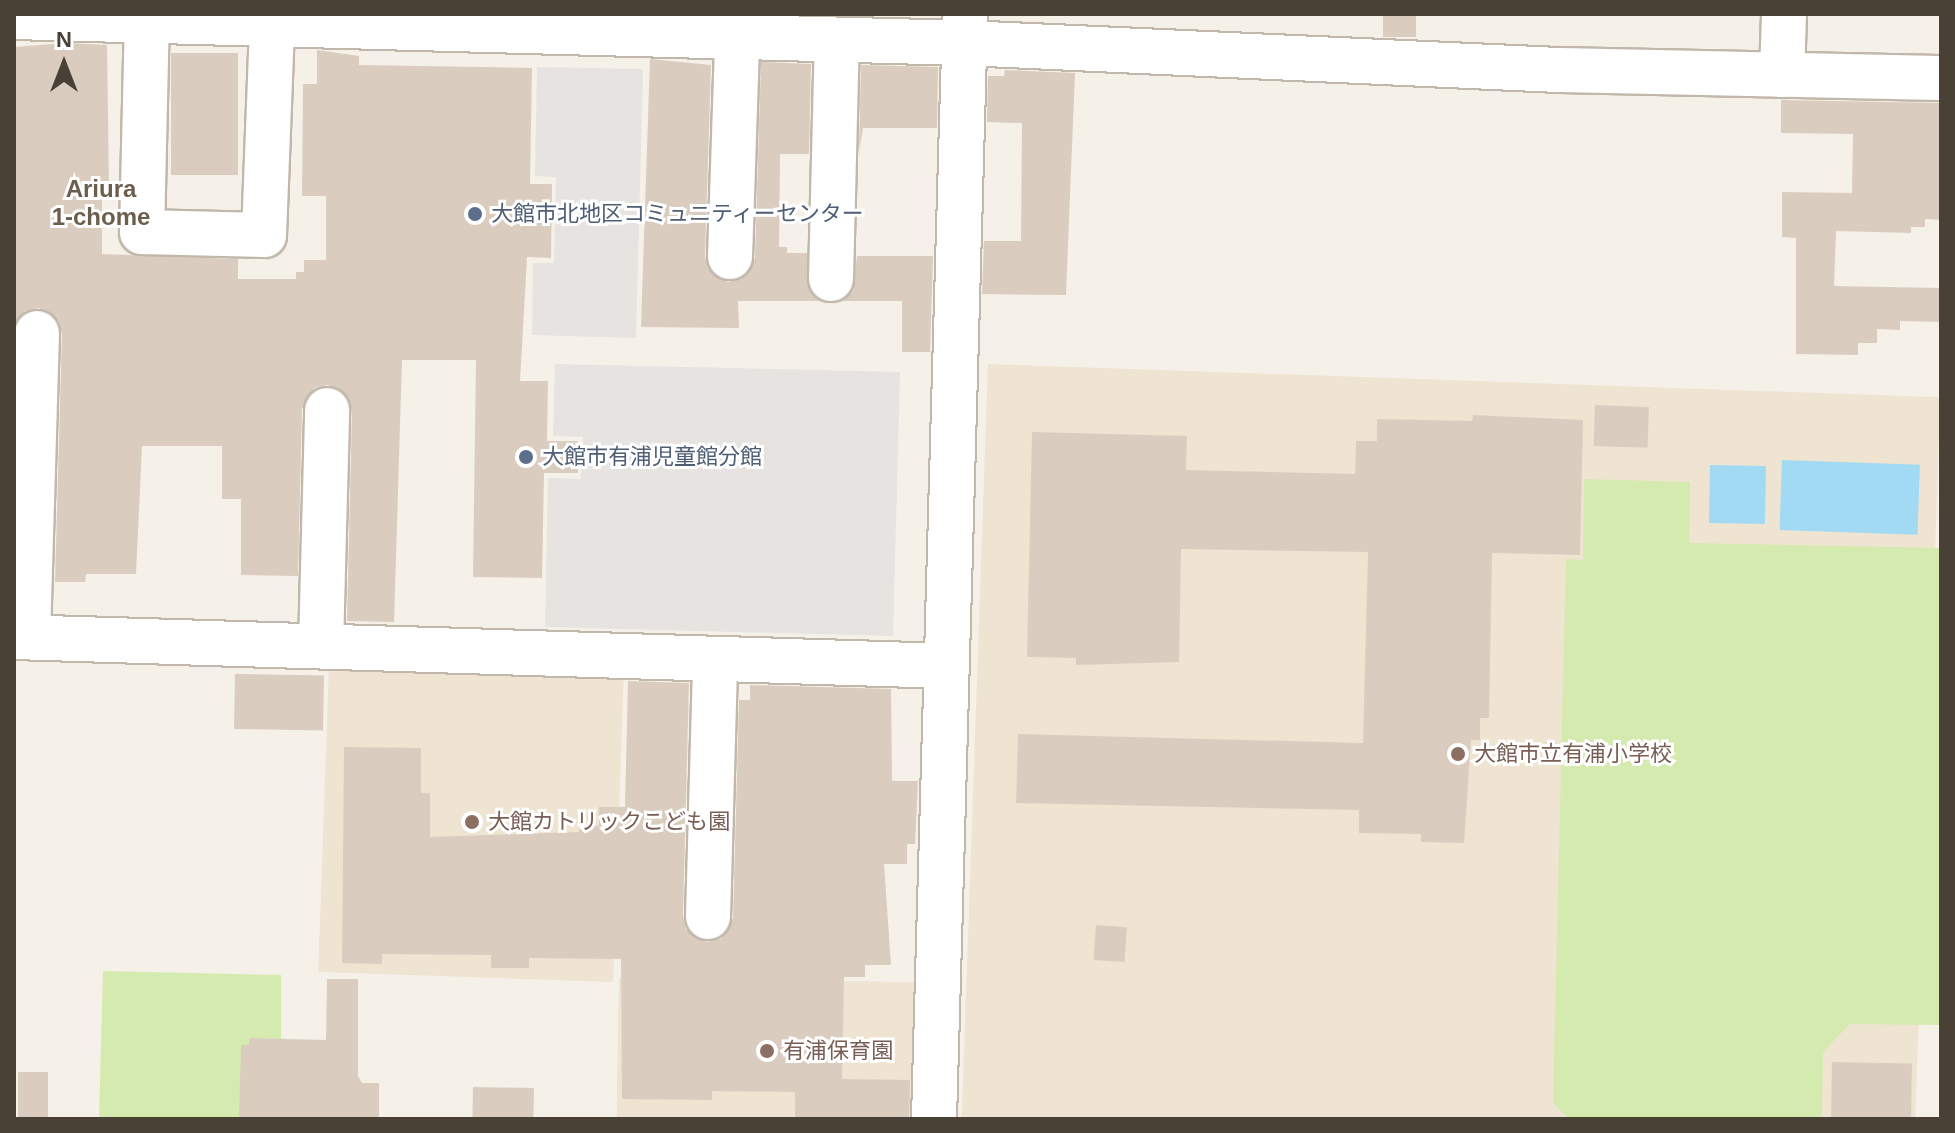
<!DOCTYPE html>
<meta charset="utf-8">
<style>
body{margin:0}
#map{position:relative;width:1955px;height:1133px;overflow:hidden;background:#f5f0e8;font-family:Arial,"Noto Sans JP",sans-serif}
div>[style]{position:absolute}
[style*='--x']{left:calc(var(--x)*1px);top:calc(var(--y)*1px);width:calc(var(--w)*1px);rotate:calc(var(--a)*1deg)}
.education>*{inset:0;background:#eee4d1;transform-origin:0 0}
.green>*{inset:0;background:#d5eaaf}
.parking>*{inset:0;background:#e6e3e0}
.water>*{inset:0;background:#a2daf4;transform-origin:0 0}
.building>*{inset:0;background:#dacdc0;transform-origin:0 0}
.roads{filter:drop-shadow(2px 0 #c1b7aa) drop-shadow(-2px 0 #c1b7aa) drop-shadow(0 2px #c1b7aa) drop-shadow(0 -2px #c1b7aa)}
.minor>*{height:44px;margin:-22px;padding:0 22px;transform-origin:22px;border-radius:22px;background:#fff}
.dots>*{width:22px;height:22px;translate:-50% -50%;box-sizing:border-box;border:4px solid #fff;border-radius:50%}
span{translate:-50% -50%;white-space:nowrap;text-align:center;line-height:1.15;-webkit-text-stroke:6px #fff;paint-order:stroke}
.service-label{font-size:22px;color:#4e5e75}
.left{translate:0 -50%;text-align:left}
.education-label{font-size:22px;color:#785e54}
.neighbourhood-label{font-size:24px;color:#6c5d4d;font-weight:700}
.frame{position:absolute;inset:0;border:16px solid #494036;pointer-events:none}
.north{position:absolute;left:24px;top:24px;width:80px;height:80px;-webkit-text-stroke:6px #fff;paint-order:stroke;rotate:0deg;font-size:22px;font-weight:700;line-height:32px;text-align:center;color:#494036}
.north::after{content:'';display:block;margin:auto;width:28px;height:36px;background:#494036;clip-path:polygon(50% 0,100% 100%,50% 72%,0 100%)}
</style>
<div id="map">
<div class="education">
<i style="left:988px;top:364px;width:953px;height:755px;rotate:2deg"></i>
<i style="left:329px;top:664px;width:295px;height:308px;rotate:2deg"></i>
<i style="left:619px;top:977px;width:300px;height:142px;rotate:1deg"></i>
</div>
<div class="green">
<i style="clip-path:polygon(1584px 479px,1690px 482px,1689px 543px,1941px 548px,1941px 1025px,1850px 1024px,1823px 1052px,1822px 1119px,1569px 1119px,1553px 1103px,1566px 559px,1583px 560px)"></i>
<i style="clip-path:polygon(103px 971px,281px 975px,281px 1041px,308px 1119px,99px 1119px)"></i>
</div>
<div class="parking">
<i style="clip-path:polygon(537px 67px,643px 69px,636px 338px,532px 335px,533px 263px,554px 263px,556px 177px,535px 176px)"></i>
<i style="clip-path:polygon(555px 364px,900px 372px,893px 636px,545px 627px,548px 478px,581px 479px,583px 437px,553px 436px)"></i>
</div>
<div class="water">
<i style="left:1782px;top:460px;width:138px;height:70px;rotate:2deg"></i>
<i style="left:1710px;top:465px;width:56px;height:58px;rotate:1deg"></i>
</div>
<div class="building">
<i style="left:1383px;top:14px;width:33px;height:23px"></i>
<i style="clip-path:polygon(66px 43px,107px 45px,109px 188px,102px 188px,102px 254px,238px 259px,238px 279px,296px 279px,296px 272px,304px 272px,304px 260px,326px 260px,326px 196px,302px 196px,303px 84px,317px 84px,317px 50px,359px 56px,359px 65px,532px 68px,530px 184px,552px 184px,551px 258px,527px 257px,520px 381px,548px 381px,547px 441px,578px 441px,578px 473px,544px 473px,542px 578px,473px 577px,476px 360px,402px 360px,394px 622px,347px 621px,352px 411px,348px 397px,328px 385px,314px 388px,302px 409px,298px 576px,241px 575px,241px 499px,222px 499px,222px 446px,142px 446px,136px 574px,86px 574px,85px 582px,55px 582px,62px 334px,59px 321px,39px 308px,25px 311px,14px 325px,14px 47px)"></i>
<i style="left:171px;top:53px;width:67px;height:122px"></i>
<i style="clip-path:polygon(650px 59px,711px 65px,705px 256px,708px 269px,728px 282px,742px 279px,755px 258px,761px 62px,811px 64px,809px 154px,780px 154px,779px 247px,787px 247px,787px 253px,807px 253px,809px 290px,819px 301px,738px 301px,739px 328px,641px 327px)"></i>
<i style="clip-path:polygon(861px 65px,938px 67px,937px 128px,863px 128px,859px 152px)"></i>
<i style="clip-path:polygon(1005px 70px,1075px 73px,1066px 295px,982px 294px,984px 241px,1021px 241px,1022px 123px,987px 122px,988px 76px,1004px 76px)"></i>
<i style="clip-path:polygon(1781px 100px,1941px 103px,1941px 220px,1925px 219px,1925px 227px,1911px 227px,1911px 233px,1836px 231px,1834px 286px,1941px 288px,1941px 322px,1900px 321px,1900px 330px,1877px 329px,1877px 343px,1858px 343px,1858px 355px,1796px 354px,1796px 238px,1782px 237px,1782px 192px,1852px 193px,1853px 134px,1781px 133px)"></i>
<i style="clip-path:polygon(857px 256px,933px 256px,930px 352px,902px 352px,902px 301px,843px 301px,853px 291px)"></i>
<i style="left:1595px;top:405px;width:54px;height:41px;rotate:2deg"></i>
<i style="clip-path:polygon(1473px 415px,1583px 420px,1580px 555px,1492px 553px,1489px 718px,1480px 718px,1480px 740px,1471px 740px,1464px 843px,1421px 842px,1421px 834px,1359px 833px,1359px 810px,1016px 803px,1018px 734px,1363px 743px,1368px 552px,1181px 549px,1179px 662px,1076px 665px,1076px 658px,1027px 657px,1032px 432px,1187px 436px,1186px 470px,1355px 474px,1356px 441px,1377px 441px,1377px 419px,1472px 421px)"></i>
<i style="left:235px;top:674px;width:89px;height:55px;rotate:1deg"></i>
<i style="clip-path:polygon(628px 681px,689px 683px,683px 916px,686px 930px,707px 942px,721px 939px,733px 918px,739px 700px,750px 700px,750px 685px,891px 689px,892px 781px,918px 781px,915px 844px,907px 844px,907px 864px,884px 864px,891px 965px,865px 965px,865px 977px,844px 977px,842px 1079px,910px 1080px,909px 1119px,795px 1119px,795px 1092px,712px 1091px,712px 1100px,622px 1099px,621px 959px,529px 958px,529px 968px,491px 968px,491px 955px,382px 954px,382px 964px,342px 963px,344px 747px,421px 748px,421px 793px,430px 793px,430px 837px,579px 832px,579px 825px,599px 826px,599px 807px,625px 807px)"></i>
<i style="left:1096px;top:925px;width:31px;height:35px;rotate:4deg"></i>
<i style="clip-path:polygon(327px 979px,358px 979px,358px 1076px,362px 1083px,379px 1083px,379px 1119px,239px 1119px,241px 1045px,249px 1045px,249px 1038px,326px 1040px)"></i>
<i style="left:1832px;top:1062px;width:80px;height:57px;rotate:1deg"></i>
<i style="left:18px;top:1072px;width:30px;height:47px"></i>
<i style="left:473px;top:1087px;width:61px;height:32px;rotate:1deg"></i>
</div>
<div class="roads">
<div class="minor">
<i style="--x:147;--y:14;--w:218;--a:91.3"></i>
<i style="--x:142;--y:232;--w:122;--a:1.4"></i>
<i style="--x:264;--y:235;--w:210;--a:-87.8"></i>
<i style="--x:14;--y:17;--w:950;--a:1.57"></i>
<i style="--x:964;--y:43;--w:595;--a:2.6"></i>
<i style="--x:1558;--y:70;--w:383;--a:1.2"></i>
<i style="--x:1782;--y:75;--w:61;--a:-88.1"></i>
<i style="--x:730;--y:257;--w:243;--a:-88.1"></i>
<i style="--x:831;--y:279;--w:239;--a:-88.6"></i>
<i style="--x:14;--y:637;--w:931;--a:1.78"></i>
<i style="--x:28;--y:637;--w:304;--a:-88.3"></i>
<i style="--x:321;--y:646;--w:236;--a:-88.5"></i>
<i style="--x:708;--y:917;--w:258;--a:-88.4"></i>
<i style="--x:934;--y:1119;--w:1105;--a:-88.39"></i>
</div>
</div>
<div class="dots">
<i style="left:475px;top:214px;background:#5c6f8a"></i>
<i style="left:526px;top:457px;background:#5c6f8a"></i>
<i style="left:1458px;top:754px;background:#8d6e63"></i>
<i style="left:472px;top:822px;background:#8d6e63"></i>
<i style="left:767px;top:1051px;background:#8d6e63"></i>
</div>
<div class="service-label">
<span class="left" style="left:491px;top:214px">大館市北地区コミュニティーセンター</span>
<span class="left" style="left:542px;top:457px">大館市有浦児童館分館</span>
</div>
<div class="education-label">
<span class="left" style="left:1474px;top:754px">大館市立有浦小学校</span>
<span class="left" style="left:488px;top:822px">大館カトリックこども園</span>
<span class="left" style="left:783px;top:1051px">有浦保育園</span>
</div>
<div class="neighbourhood-label">
<span style="left:101px;top:203px">Ariura<br>1-chome</span>
</div>
<div class="frame"></div>
<div class="north">N</div>
</div>
